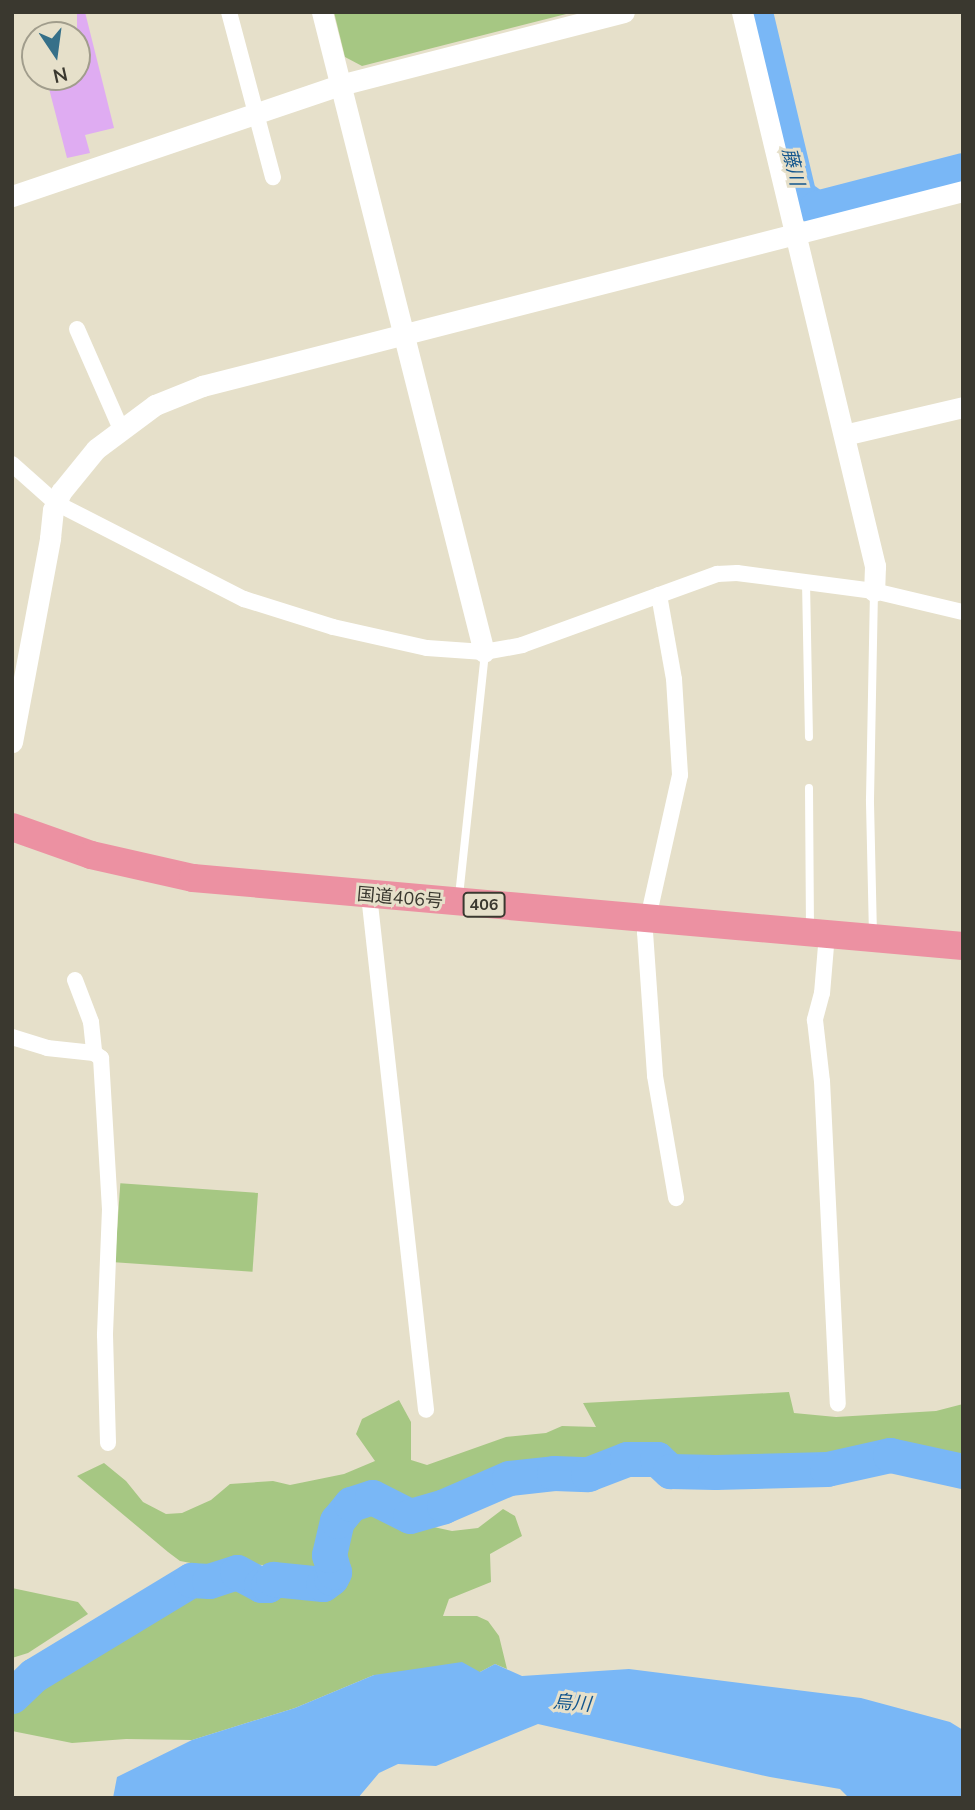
<!DOCTYPE html>
<meta charset="utf-8">
<style>
body{margin:0}
#map{position:relative;width:975px;height:1810px;overflow:hidden;background:#e6e0ca;font-family:"Nunito Sans","Noto Sans JP",sans-serif}
div>[style]{position:absolute}
[style*='--x']{left:calc(var(--x)*1px);top:calc(var(--y)*1px);width:calc(var(--w)*1px);rotate:calc(var(--a)*1deg)}
.green>*{inset:0;background:#a6c783;transform-origin:0 0}
.water>*{inset:0;background:#79b7f6}
.river>*{height:35px;margin:-17.5px;padding:0 17.5px;transform-origin:17.5px;border-radius:17.5px;background:#79b7f6}
.building>*{inset:0;background:#dfacf2}
.lane>*{height:8px;margin:-4px;padding:0 4px;transform-origin:4px;border-radius:4px;background:#fff}
.street>*{height:16px;margin:-8px;padding:0 8px;transform-origin:8px;border-radius:8px;background:#fff}
.secondary>*{height:21px;margin:-10.5px;padding:0 10.5px;transform-origin:10.5px;border-radius:10.5px;background:#fff}
.highway>*{height:28px;margin:-14px;padding:0 14px;transform-origin:14px;border-radius:14px;background:#ec91a2}
span{translate:-50% -50%;white-space:nowrap;text-align:center;line-height:1.15;-webkit-text-stroke:6px #e6e0ca;paint-order:stroke}
.shield-label span{padding:2px 5px;background:#e6e0ca;border:2px solid;border-radius:5px;-webkit-text-stroke-width:0}
.shield-label{font-size:16px;color:#3a382f;font-weight:700}
.street-label{font-size:18px;color:#3a382f}
.water-label{font-size:19px;color:#12558d;font-style:italic}
.frame{position:absolute;inset:0;border:14px solid #3a382f;pointer-events:none}
.north{position:absolute;left:21px;top:21px;width:70px;height:70px;box-sizing:border-box;background:#e6e0ca;border:2px solid #a19d8c;border-radius:50%;rotate:167deg;font-size:19px;font-weight:700;line-height:28px;text-align:center;color:#3a382f}
.north::after{content:'';display:block;margin:auto;width:24px;height:32px;background:#367089;clip-path:polygon(50% 0,100% 100%,50% 72%,0 100%)}
</style>
<div id="map">
<div class="green">
<i style="clip-path:polygon(334px 12px,574px 12px,362px 66px,345px 57px)"></i>
<i style="left:258px;top:1193px;width:79px;height:138px;rotate:94deg"></i>
<i style="clip-path:polygon(789px 1392px,794px 1413px,836px 1417px,936px 1411px,963px 1404px,963px 1471px,890px 1455px,827px 1469px,715px 1472px,670px 1471px,657px 1459px,627px 1459px,588px 1474px,554px 1473px,509px 1478px,411px 1516px,420px 1524px,452px 1531px,478px 1528px,503px 1509px,515px 1516px,522px 1536px,490px 1554px,491px 1582px,449px 1599px,443px 1616px,477px 1616px,488px 1621px,499px 1636px,507px 1669px,495px 1664px,480px 1672px,374px 1675px,295px 1708px,192px 1740px,126px 1739px,72px 1743px,12px 1731px,12px 1702px,37px 1679px,191px 1586px,221px 1582px,229px 1576px,260px 1588px,269px 1588px,275px 1584px,302px 1584px,324px 1587px,334px 1581px,337px 1573px,333px 1555px,336px 1537px,339px 1522px,347px 1515px,334px 1519px,324px 1555px,328px 1576px,322px 1581px,266px 1565px,196px 1564px,180px 1561px,168px 1552px,77px 1476px,104px 1463px,126px 1481px,143px 1502px,166px 1514px,182px 1513px,211px 1500px,230px 1484px,273px 1481px,290px 1485px,344px 1474px,375px 1461px,356px 1434px,362px 1419px,399px 1400px,411px 1422px,411px 1460px,427px 1465px,506px 1437px,546px 1433px,562px 1426px,596px 1427px,583px 1403px)"></i>
<i style="clip-path:polygon(12px 1588px,78px 1602px,88px 1614px,28px 1653px,12px 1658px)"></i>
</div>
<div class="water">
<i style="clip-path:polygon(462px 1662px,480px 1672px,495px 1664px,522px 1676px,629px 1669px,861px 1698px,950px 1722px,963px 1730px,963px 1798px,849px 1798px,840px 1789px,770px 1777px,538px 1724px,436px 1766px,398px 1764px,379px 1773px,358px 1798px,113px 1798px,117px 1777px,192px 1740px,295px 1708px,374px 1675px)"></i>
</div>
<div class="river">
<i style="--x:755;--y:12;--w:189;--a:76.6"></i>
<i style="--x:799;--y:196;--w:21;--a:35"></i>
<i style="--x:816;--y:208;--w:152;--a:-14.5"></i>
<i style="--x:12;--y:1696;--w:30;--a:-44"></i>
<i style="--x:34;--y:1675;--w:184;--a:-31.2"></i>
<i style="--x:191;--y:1580;--w:18;--a:3"></i>
<i style="--x:209;--y:1581;--w:29;--a:-18"></i>
<i style="--x:237;--y:1572;--w:27;--a:28"></i>
<i style="--x:261;--y:1585;--w:7;--a:0"></i>
<i style="--x:268;--y:1585;--w:8;--a:-50"></i>
<i style="--x:273;--y:1579;--w:50;--a:5.7"></i>
<i style="--x:323;--y:1584;--w:10;--a:-37"></i>
<i style="--x:331;--y:1578;--w:7;--a:-63"></i>
<i style="--x:334;--y:1572;--w:18;--a:-106"></i>
<i style="--x:329;--y:1555;--w:35;--a:-77"></i>
<i style="--x:337;--y:1521;--w:22;--a:-51"></i>
<i style="--x:351;--y:1504;--w:22;--a:-18"></i>
<i style="--x:372;--y:1497;--w:42;--a:26.6"></i>
<i style="--x:410;--y:1516;--w:35;--a:-16"></i>
<i style="--x:444;--y:1506;--w:71;--a:-23.3"></i>
<i style="--x:509;--y:1478;--w:45;--a:-6.3"></i>
<i style="--x:554;--y:1473;--w:34;--a:2"></i>
<i style="--x:588;--y:1474;--w:42;--a:-21"></i>
<i style="--x:627;--y:1459;--w:30;--a:0"></i>
<i style="--x:657;--y:1459;--w:18;--a:43"></i>
<i style="--x:670;--y:1471;--w:45;--a:1.3"></i>
<i style="--x:715;--y:1472;--w:112;--a:-1.5"></i>
<i style="--x:827;--y:1469;--w:65;--a:-12.5"></i>
<i style="--x:890;--y:1455;--w:75;--a:12.4"></i>
</div>
<div class="building">
<i style="clip-path:polygon(77px 12px,85px 12px,114px 128px,85px 135px,90px 153px,67px 158px,46px 77px,77px 77px)"></i>
</div>
<div class="lane">
<i style="--x:806;--y:582;--w:155;--a:88.9"></i>
<i style="--x:809;--y:788;--w:141;--a:89.6"></i>
<i style="--x:459;--y:896;--w:243;--a:-83.9"></i>
<i style="--x:873;--y:935;--w:136;--a:-91.3"></i>
<i style="--x:870;--y:799;--w:208;--a:-88.9"></i>
</div>
<div class="street">
<i style="--x:229;--y:12;--w:171;--a:75.1"></i>
<i style="--x:77;--y:329;--w:109;--a:66.3"></i>
<i style="--x:12;--y:464;--w:59;--a:41.6"></i>
<i style="--x:56;--y:503;--w:211;--a:27.1"></i>
<i style="--x:244;--y:599;--w:93;--a:17.5"></i>
<i style="--x:333;--y:627;--w:96;--a:12.6"></i>
<i style="--x:427;--y:648;--w:57;--a:4"></i>
<i style="--x:484;--y:652;--w:39;--a:-10"></i>
<i style="--x:522;--y:645;--w:208;--a:-20"></i>
<i style="--x:717;--y:574;--w:20;--a:-3"></i>
<i style="--x:737;--y:573;--w:138;--a:7.5"></i>
<i style="--x:874;--y:591;--w:91;--a:13.3"></i>
<i style="--x:659;--y:595;--w:85;--a:79.9"></i>
<i style="--x:674;--y:679;--w:96;--a:86.4"></i>
<i style="--x:680;--y:775;--w:161;--a:102.6"></i>
<i style="--x:645;--y:932;--w:144;--a:86"></i>
<i style="--x:655;--y:1076;--w:124;--a:80.2"></i>
<i style="--x:369;--y:895;--w:518;--a:83.68"></i>
<i style="--x:827;--y:934;--w:59;--a:94.8"></i>
<i style="--x:822;--y:993;--w:28;--a:105"></i>
<i style="--x:815;--y:1020;--w:61;--a:83.5"></i>
<i style="--x:822;--y:1081;--w:323;--a:87.2"></i>
<i style="--x:75;--y:980;--w:45;--a:69.1"></i>
<i style="--x:91;--y:1022;--w:31;--a:84"></i>
<i style="--x:94;--y:1053;--w:9;--a:36"></i>
<i style="--x:101;--y:1058;--w:151;--a:86.6"></i>
<i style="--x:110;--y:1209;--w:126;--a:92.3"></i>
<i style="--x:105;--y:1335;--w:108;--a:88.4"></i>
<i style="--x:12;--y:1037;--w:37;--a:17"></i>
<i style="--x:47;--y:1048;--w:47;--a:6.1"></i>
</div>
<div class="secondary">
<i style="--x:322;--y:12;--w:660;--a:75.8"></i>
<i style="--x:742;--y:12;--w:570;--a:76.5"></i>
<i style="--x:875;--y:566;--w:25;--a:92"></i>
<i style="--x:12;--y:196;--w:346;--a:-18.7"></i>
<i style="--x:340;--y:85;--w:293;--a:-14.4"></i>
<i style="--x:844;--y:435;--w:122;--a:-13.2"></i>
<i style="--x:12;--y:742;--w:208;--a:-79.4"></i>
<i style="--x:50;--y:538;--w:28;--a:-84"></i>
<i style="--x:53;--y:510;--w:20;--a:-66"></i>
<i style="--x:61;--y:492;--w:55;--a:-50.9"></i>
<i style="--x:96;--y:449;--w:74;--a:-36.7"></i>
<i style="--x:155;--y:405;--w:51;--a:-22"></i>
<i style="--x:202;--y:386;--w:786;--a:-14.37"></i>
</div>
<div class="highway">
<i style="--x:12;--y:827;--w:84;--a:19.5"></i>
<i style="--x:91;--y:855;--w:105;--a:12.7"></i>
<i style="--x:193;--y:878;--w:773;--a:5.05"></i>
</div>
<div class="shield-label">
<span style="left:484px;top:905px">406</span>
</div>
<div class="street-label">
<span style="left:400px;top:898px;rotate:5deg">国道406号</span>
</div>
<div class="water-label">
<span style="left:792px;top:167px;rotate:76deg">藤川</span>
<span style="left:572px;top:1704px;rotate:5deg">烏川</span>
</div>
<div class="frame"></div>
<div class="north">N</div>
</div>
